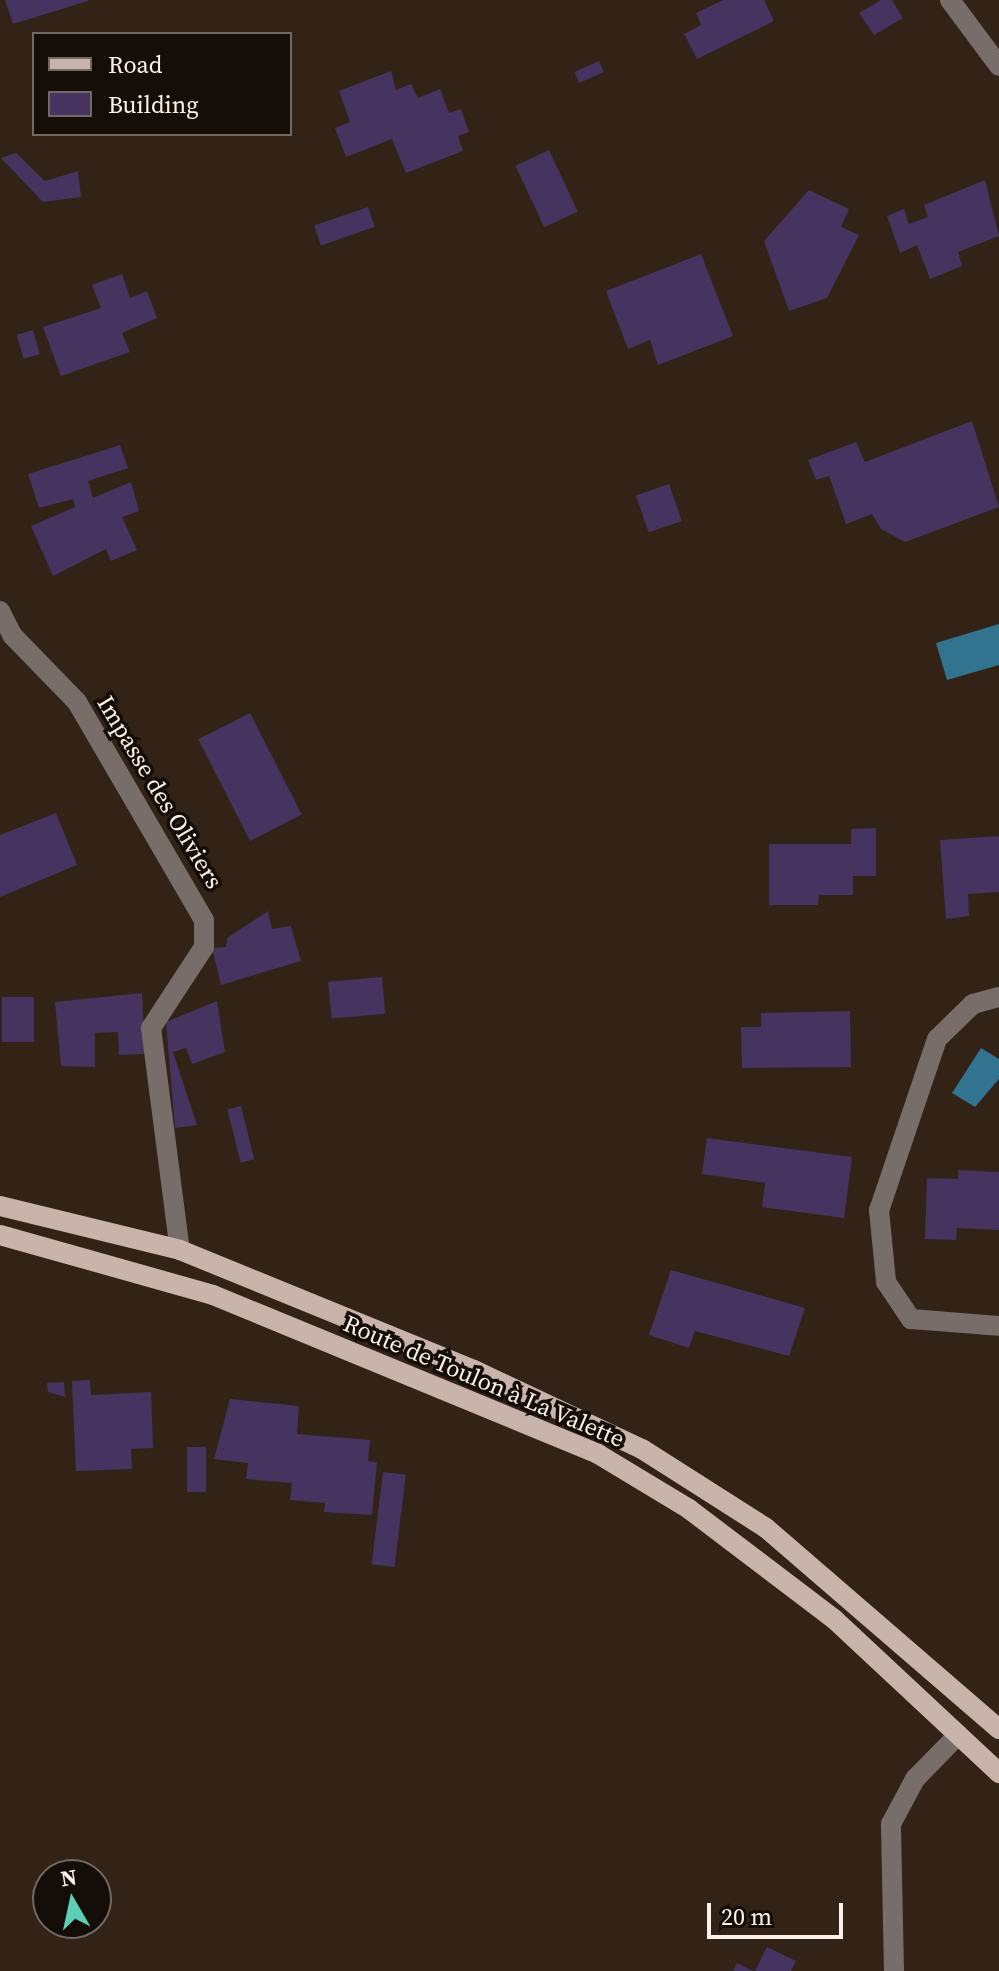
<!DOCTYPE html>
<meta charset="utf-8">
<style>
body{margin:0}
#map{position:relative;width:999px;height:1971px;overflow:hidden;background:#322316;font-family:"Source Serif 4",serif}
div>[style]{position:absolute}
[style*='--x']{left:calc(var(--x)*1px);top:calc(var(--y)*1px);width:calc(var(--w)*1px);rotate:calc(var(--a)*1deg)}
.water>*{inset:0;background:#32748f}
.building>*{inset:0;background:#463360;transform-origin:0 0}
.minor>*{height:20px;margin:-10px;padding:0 10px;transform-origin:10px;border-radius:10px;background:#786d69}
.major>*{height:20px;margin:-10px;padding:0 10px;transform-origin:10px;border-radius:10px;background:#c9b4ab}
span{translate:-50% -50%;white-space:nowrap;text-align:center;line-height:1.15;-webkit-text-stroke:7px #150e08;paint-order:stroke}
.street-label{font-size:24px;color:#fcf1e8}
.legend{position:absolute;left:32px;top:32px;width:260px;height:104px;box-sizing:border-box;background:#150e08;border:2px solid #716962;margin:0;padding:10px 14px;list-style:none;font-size:24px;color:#fcf1e8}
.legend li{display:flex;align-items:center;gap:16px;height:40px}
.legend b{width:40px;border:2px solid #716962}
.north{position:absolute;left:32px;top:1859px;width:80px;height:80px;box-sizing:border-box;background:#150e08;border:2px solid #716962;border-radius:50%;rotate:351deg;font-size:22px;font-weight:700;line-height:32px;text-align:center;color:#fcf1e8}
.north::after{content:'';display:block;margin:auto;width:28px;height:36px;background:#5eceb8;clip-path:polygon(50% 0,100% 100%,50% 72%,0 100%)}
.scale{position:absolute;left:707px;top:1903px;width:136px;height:36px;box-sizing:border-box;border:4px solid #fcf1e8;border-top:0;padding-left:10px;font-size:24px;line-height:28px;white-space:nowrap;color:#fcf1e8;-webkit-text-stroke:6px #150e08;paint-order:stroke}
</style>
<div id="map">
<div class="water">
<i style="clip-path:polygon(999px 624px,999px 665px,947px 680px,936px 643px)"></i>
<i style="clip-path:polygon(981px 1048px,999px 1059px,999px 1079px,975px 1107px,952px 1093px)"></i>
</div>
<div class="building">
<i style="clip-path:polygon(5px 0,88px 0,88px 1px,13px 24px)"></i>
<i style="clip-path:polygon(723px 0,764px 0,774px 21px,697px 59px,684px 34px,701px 25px,696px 13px)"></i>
<i style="clip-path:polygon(881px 0,892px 0,903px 18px,874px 35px,859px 13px)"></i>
<i style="left:599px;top:61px;width:12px;height:27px;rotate:66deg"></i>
<i style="clip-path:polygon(391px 71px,396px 90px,411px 84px,418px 98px,440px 89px,449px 113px,461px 109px,469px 132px,458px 136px,463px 151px,406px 173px,392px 139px,346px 157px,335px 128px,350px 122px,339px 91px)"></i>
<i style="left:549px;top:150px;width:68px;height:37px;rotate:65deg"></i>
<i style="clip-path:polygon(16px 153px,45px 181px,78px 171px,81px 197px,43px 202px,1px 158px)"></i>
<i style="clip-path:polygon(985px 180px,999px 236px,958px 252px,962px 266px,930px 279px,917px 245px,900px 253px,887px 216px,904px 209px,909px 224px,928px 217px,924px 205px)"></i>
<i style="clip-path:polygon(809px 190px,849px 209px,841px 227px,859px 235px,827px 298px,789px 311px,764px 241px)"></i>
<i style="left:368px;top:207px;width:21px;height:57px;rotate:71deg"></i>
<i style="clip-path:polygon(701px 254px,733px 336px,658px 365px,650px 340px,628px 349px,606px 291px)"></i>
<i style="clip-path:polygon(122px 274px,130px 298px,147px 291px,157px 318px,122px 333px,130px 352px,61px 376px,43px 327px,101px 308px,92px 285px)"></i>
<i style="left:33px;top:330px;width:25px;height:17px;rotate:74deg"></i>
<i style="clip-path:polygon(972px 421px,999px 507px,905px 542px,881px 529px,872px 514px,846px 524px,829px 476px,816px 480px,808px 460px,856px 442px,865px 462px)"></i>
<i style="clip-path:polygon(120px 445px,128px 468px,88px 481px,93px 498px,131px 482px,139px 511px,122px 517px,137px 550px,111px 561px,106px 549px,53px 576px,31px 526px,75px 507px,73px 499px,39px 508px,28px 474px)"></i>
<i style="left:669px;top:484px;width:39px;height:35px;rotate:71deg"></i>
<i style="left:250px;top:713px;width:114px;height:58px;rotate:63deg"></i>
<i style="clip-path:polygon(56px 813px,77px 865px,0 897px,0 835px)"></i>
<i style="clip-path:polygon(876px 828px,876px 876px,853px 876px,853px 895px,819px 895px,818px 905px,769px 905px,769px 844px,851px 844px,851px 829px)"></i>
<i style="clip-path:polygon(999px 836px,999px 892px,968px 894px,969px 916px,946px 919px,940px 840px)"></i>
<i style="clip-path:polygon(268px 911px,272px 929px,291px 926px,301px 961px,221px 985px,212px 948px,226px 947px,227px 938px)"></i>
<i style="left:382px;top:977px;width:37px;height:54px;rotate:85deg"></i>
<i style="clip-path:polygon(142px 993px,145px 1054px,119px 1055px,118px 1032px,95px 1033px,95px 1067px,61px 1066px,55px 1002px)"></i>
<i style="left:2px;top:997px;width:32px;height:45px"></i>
<i style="clip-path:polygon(217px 1001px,225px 1052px,192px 1064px,186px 1048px,173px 1052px,197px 1125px,175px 1128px,166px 1022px)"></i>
<i style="clip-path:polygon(850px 1011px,851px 1067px,742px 1068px,741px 1027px,761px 1027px,761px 1013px)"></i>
<i style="left:241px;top:1106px;width:55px;height:14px;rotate:76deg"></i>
<i style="clip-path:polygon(707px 1138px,852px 1157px,844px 1218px,762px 1207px,765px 1183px,702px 1174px)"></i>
<i style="clip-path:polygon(958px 1170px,999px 1172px,999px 1230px,957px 1228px,956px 1240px,925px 1239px,927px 1178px,958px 1179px)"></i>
<i style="clip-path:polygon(671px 1270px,805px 1308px,789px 1356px,695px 1331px,689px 1348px,649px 1335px)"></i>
<i style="clip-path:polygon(90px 1380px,91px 1395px,151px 1392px,153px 1448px,131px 1449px,132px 1469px,76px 1471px,72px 1381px)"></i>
<i style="clip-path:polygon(64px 1382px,65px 1397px,48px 1392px,47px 1383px)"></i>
<i style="clip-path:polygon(230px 1399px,299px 1406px,297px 1434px,370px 1440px,368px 1461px,377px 1462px,372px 1515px,324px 1512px,325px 1503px,290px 1500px,292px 1483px,246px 1479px,248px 1463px,214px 1459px)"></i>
<i style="left:187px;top:1447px;width:19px;height:45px"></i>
<i style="left:383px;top:1472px;width:23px;height:93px;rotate:7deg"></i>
<i style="clip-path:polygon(767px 1947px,796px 1961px,791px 1971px,755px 1971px)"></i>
<i style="clip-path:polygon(737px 1963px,753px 1971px,733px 1971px)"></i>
</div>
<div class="minor">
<i style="--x:950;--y:0;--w:82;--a:53.4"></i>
<i style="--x:0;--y:611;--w:28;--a:63"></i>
<i style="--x:13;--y:636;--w:92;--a:45.9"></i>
<i style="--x:77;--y:702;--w:252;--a:59.8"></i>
<i style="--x:204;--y:920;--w:27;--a:90"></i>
<i style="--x:204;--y:947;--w:97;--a:123.2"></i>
<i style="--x:151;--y:1028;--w:224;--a:82.6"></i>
<i style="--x:999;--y:997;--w:27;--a:165"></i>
<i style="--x:973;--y:1004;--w:50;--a:135.8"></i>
<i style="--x:937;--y:1039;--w:181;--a:108.7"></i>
<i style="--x:879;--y:1210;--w:72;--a:84.4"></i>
<i style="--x:886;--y:1282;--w:45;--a:56"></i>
<i style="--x:911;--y:1319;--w:88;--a:4.5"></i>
<i style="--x:894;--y:1971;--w:147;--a:-91.2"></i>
<i style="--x:891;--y:1824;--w:51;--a:-61.9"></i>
<i style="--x:915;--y:1779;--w:62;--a:-45.7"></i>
</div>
<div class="major">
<i style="--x:0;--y:1206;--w:185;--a:13.7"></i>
<i style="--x:180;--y:1250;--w:318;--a:22.2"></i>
<i style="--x:474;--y:1370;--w:186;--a:25.2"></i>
<i style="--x:642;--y:1449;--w:147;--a:32.5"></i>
<i style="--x:766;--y:1528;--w:308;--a:40.8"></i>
<i style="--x:0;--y:1235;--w:221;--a:15.7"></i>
<i style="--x:213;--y:1295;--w:417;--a:22.4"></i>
<i style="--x:598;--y:1454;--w:106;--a:31.1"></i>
<i style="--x:689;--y:1509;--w:182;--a:37.2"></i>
<i style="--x:834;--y:1619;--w:226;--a:43"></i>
</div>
<div class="street-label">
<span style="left:160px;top:792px;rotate:59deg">Impasse des Oliviers</span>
<span style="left:484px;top:1381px;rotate:23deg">Route de Toulon à La Valette</span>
</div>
<ul class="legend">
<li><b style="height:10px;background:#c9b4ab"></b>Road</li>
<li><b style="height:22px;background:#463360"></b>Building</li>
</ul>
<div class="north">N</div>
<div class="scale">20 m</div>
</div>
